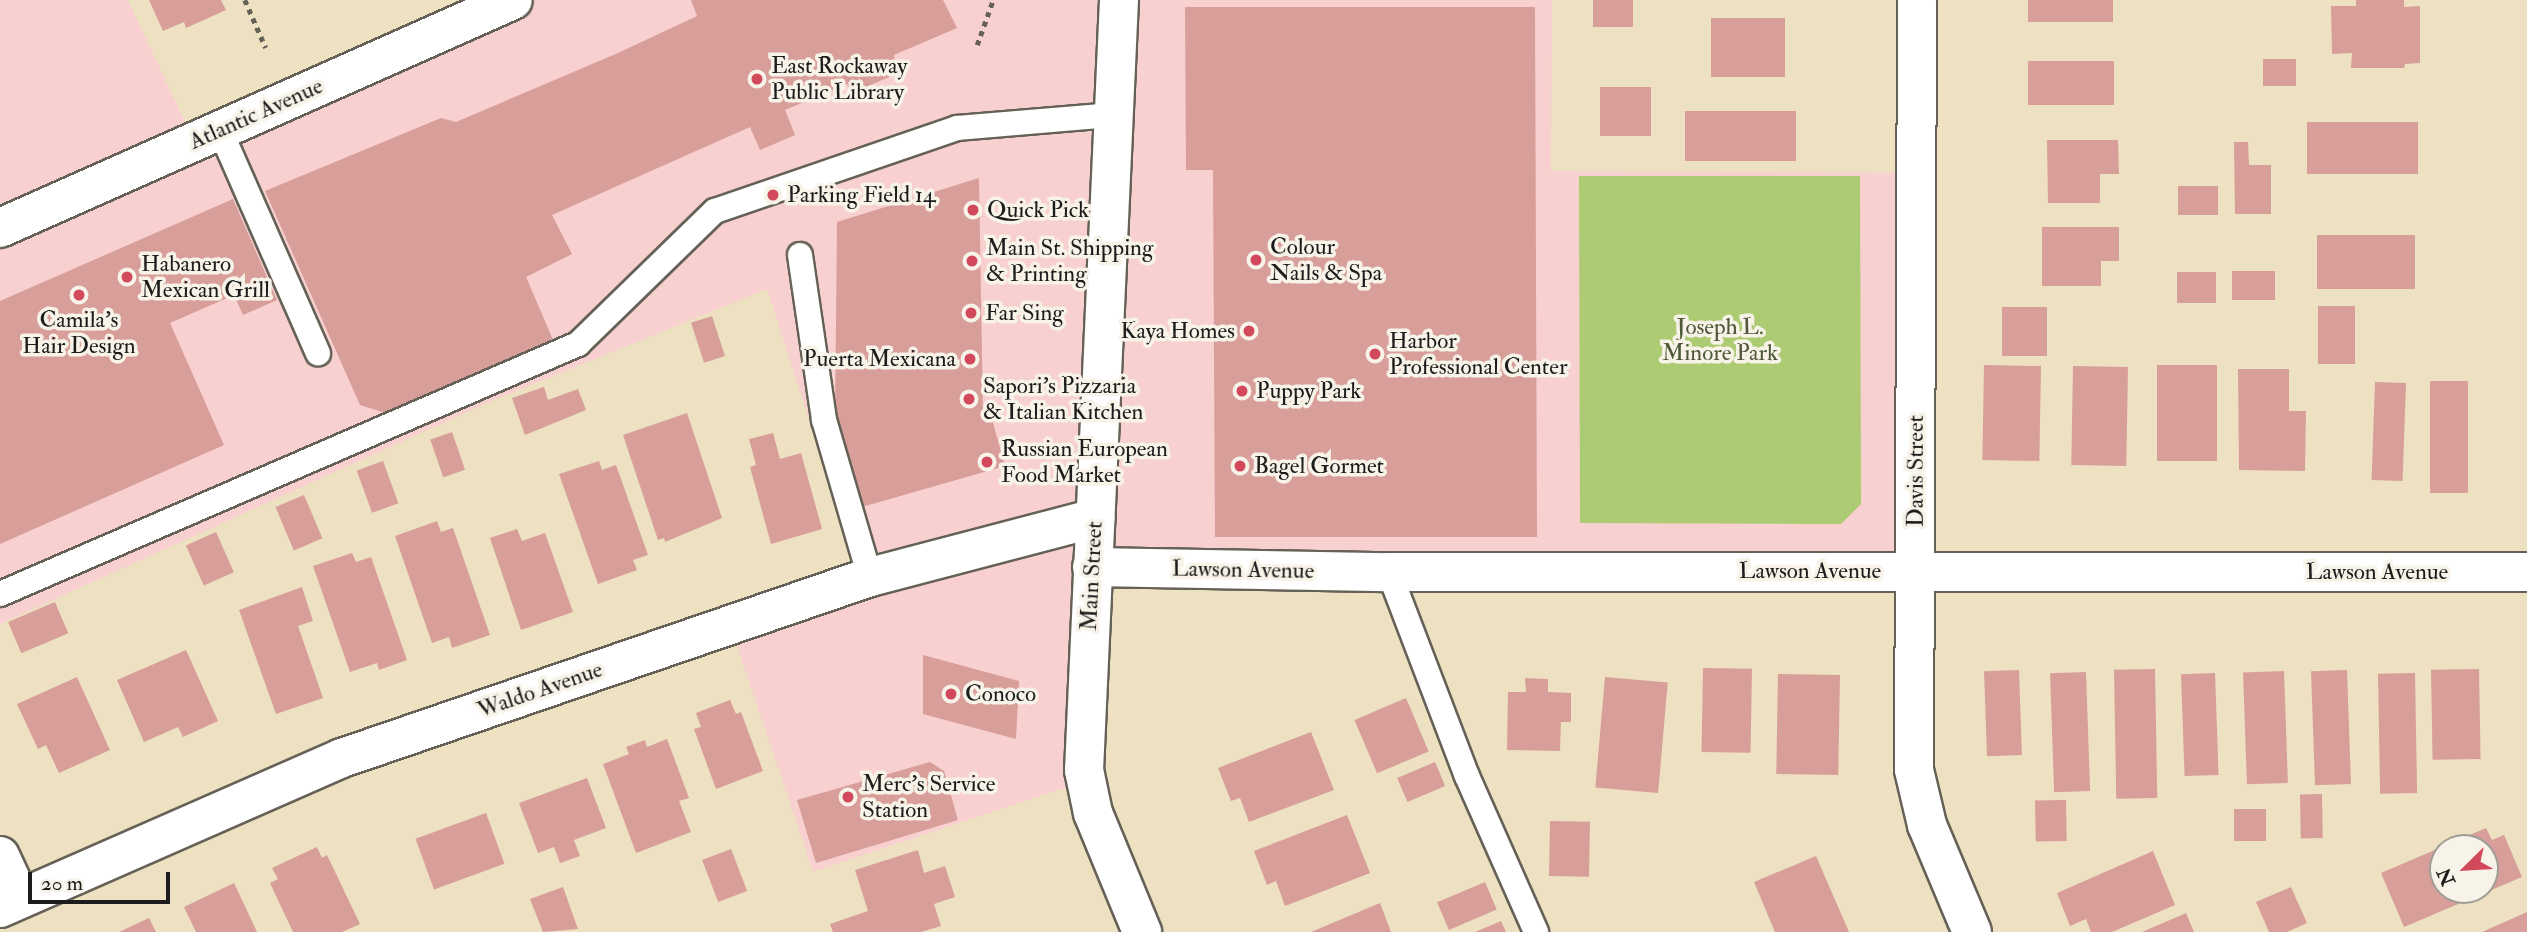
<!DOCTYPE html>
<meta charset="utf-8">
<style>
body{margin:0}
#map{position:relative;width:2527px;height:932px;overflow:hidden;background:#ede1c2;font-family:"IM FELL Double Pica",serif}
div>[style]{position:absolute}
[style*='--x']{left:calc(var(--x)*1px);top:calc(var(--y)*1px);width:calc(var(--w)*1px);rotate:calc(var(--a)*1deg)}
.built>*{inset:0;background:#f7d0cf}
.green>*{inset:0;background:#adcb72}
.building>*{inset:0;background:#d89e9a;transform-origin:0 0}
.path>*{height:4.5px;margin-top:-2.25px;transform-origin:0;background:repeating-linear-gradient(90deg,#656156 0 5px,transparent 0 10px)}
.roads{filter:drop-shadow(2px 0 #656156) drop-shadow(-2px 0 #656156) drop-shadow(0 2px #656156) drop-shadow(0 -2px #656156)}
.service>*{height:24px;margin:-12px;padding:0 12px;transform-origin:12px;border-radius:12px;background:#fff}
.minor>*{height:38px;margin:-19px;padding:0 19px;transform-origin:19px;border-radius:19px;background:#fff}
.secondary>*{height:38px;margin:-19px;padding:0 19px;transform-origin:19px;border-radius:19px;background:#fff}
.dots>*{width:19px;height:19px;translate:-50% -50%;box-sizing:border-box;border:4px solid #f7f3e8;border-radius:50%}
span{translate:-50% -50%;white-space:nowrap;text-align:center;line-height:1.15;-webkit-text-stroke:7px #f7f3e8;paint-order:stroke}
.poi-label{font-size:23px;color:#1c1c1c}
.left{translate:0 -50%;text-align:left}
.right{translate:-100% -50%;text-align:right}
.street-label{font-size:23px;color:#1c1c1c}
.park-label{font-size:23px;color:#4f593a}
.north{position:absolute;left:2429px;top:834px;width:70px;height:70px;box-sizing:border-box;background:#f7f3e8;border:2px solid #9f9d96;border-radius:50%;rotate:246deg;font-size:19px;font-weight:700;line-height:28px;text-align:center;color:#1c1c1c}
.north::after{content:'';display:block;margin:auto;width:24px;height:32px;background:#d1495b;clip-path:polygon(50% 0,100% 100%,50% 72%,0 100%)}
.scale{position:absolute;left:28px;top:872px;width:142px;height:32px;box-sizing:border-box;border:4px solid #1c1c1c;border-top:0;padding-left:9px;font-size:21px;line-height:24px;white-space:nowrap;color:#1c1c1c;-webkit-text-stroke:5px #f7f3e8;paint-order:stroke}
</style>
<div id="map">
<div class="built">
<i style="clip-path:polygon(0 0,128px 0,193px 139px,509px 0,1552px 0,1551px 171px,1916px 173px,1916px 586px,1092px 582px,1079px 783px,813px 872px,728px 619px,861px 581px,767px 289px,485px 404px,0 624px)"></i>
</div>
<div class="green">
<i style="clip-path:polygon(1579px 176px,1860px 176px,1861px 504px,1841px 524px,1580px 523px)"></i>
</div>
<div class="building">
<i style="clip-path:polygon(149px 0,221px 0,226px 10px,186px 28px,184px 22px,163px 31px)"></i>
<i style="clip-path:polygon(691px 0,943px 0,957px 28px,894px 55px,896px 74px,852px 93px,847px 84px,785px 110px,795px 135px,760px 150px,750px 127px,552px 215px,572px 254px,526px 277px,554px 342px,392px 415px,360px 405px,265px 191px,441px 118px,456px 122px,618px 53px,697px 16px)"></i>
<i style="left:1593px;top:0;width:40px;height:27px"></i>
<i style="left:2028px;top:0;width:85px;height:22px"></i>
<i style="clip-path:polygon(2356px 0,2404px 0,2404px 7px,2420px 6px,2420px 63px,2405px 64px,2404px 68px,2351px 68px,2352px 53px,2332px 54px,2331px 6px,2356px 6px)"></i>
<i style="clip-path:polygon(1185px 7px,1535px 7px,1537px 537px,1215px 537px,1213px 170px,1186px 170px)"></i>
<i style="left:1711px;top:18px;width:74px;height:59px"></i>
<i style="left:2263px;top:59px;width:33px;height:27px"></i>
<i style="left:2028px;top:61px;width:86px;height:44px"></i>
<i style="left:1600px;top:87px;width:51px;height:49px"></i>
<i style="left:1685px;top:111px;width:111px;height:50px"></i>
<i style="left:2307px;top:122px;width:111px;height:52px"></i>
<i style="clip-path:polygon(2047px 140px,2118px 140px,2119px 174px,2100px 174px,2100px 203px,2048px 203px)"></i>
<i style="clip-path:polygon(2234px 142px,2248px 142px,2249px 165px,2271px 165px,2271px 214px,2235px 214px)"></i>
<i style="clip-path:polygon(979px 178px,983px 414px,990px 412px,1005px 466px,862px 507px,835px 420px,837px 222px)"></i>
<i style="left:2178px;top:186px;width:40px;height:29px"></i>
<i style="clip-path:polygon(233px 199px,277px 300px,243px 315px,234px 295px,170px 323px,224px 445px,0 544px,0 301px)"></i>
<i style="clip-path:polygon(2042px 227px,2119px 227px,2119px 261px,2101px 261px,2101px 286px,2042px 286px)"></i>
<i style="left:2317px;top:235px;width:98px;height:54px"></i>
<i style="left:2232px;top:271px;width:43px;height:29px"></i>
<i style="left:2177px;top:272px;width:39px;height:31px"></i>
<i style="left:2318px;top:306px;width:37px;height:58px"></i>
<i style="left:2002px;top:307px;width:45px;height:49px"></i>
<i style="left:712px;top:316px;width:42px;height:22px;rotate:72deg"></i>
<i style="left:2157px;top:365px;width:60px;height:96px"></i>
<i style="left:2041px;top:366px;width:95px;height:57px;rotate:91deg"></i>
<i style="left:2073px;top:366px;width:55px;height:99px;rotate:1deg"></i>
<i style="clip-path:polygon(2238px 369px,2289px 369px,2289px 411px,2306px 411px,2305px 471px,2239px 470px)"></i>
<i style="left:2430px;top:381px;width:38px;height:112px"></i>
<i style="left:2375px;top:382px;width:31px;height:98px;rotate:2deg"></i>
<i style="clip-path:polygon(544px 387px,548px 400px,578px 389px,586px 410px,525px 435px,512px 398px)"></i>
<i style="clip-path:polygon(687px 413px,722px 518px,665px 542px,664px 538px,658px 540px,623px 435px)"></i>
<i style="left:452px;top:432px;width:40px;height:23px;rotate:71deg"></i>
<i style="clip-path:polygon(773px 433px,780px 459px,801px 453px,822px 529px,771px 544px,750px 467px,756px 465px,749px 439px)"></i>
<i style="left:383px;top:461px;width:45px;height:28px;rotate:70deg"></i>
<i style="clip-path:polygon(599px 461px,602px 470px,616px 465px,648px 555px,633px 560px,637px 570px,598px 584px,559px 474px)"></i>
<i style="left:304px;top:495px;width:47px;height:31px;rotate:67deg"></i>
<i style="clip-path:polygon(437px 521px,441px 532px,453px 528px,490px 635px,452px 648px,449px 637px,432px 643px,395px 536px)"></i>
<i style="clip-path:polygon(517px 529px,522px 541px,545px 533px,573px 612px,521px 630px,490px 538px)"></i>
<i style="left:216px;top:532px;width:44px;height:33px;rotate:66deg"></i>
<i style="clip-path:polygon(352px 553px,356px 562px,371px 557px,407px 660px,379px 670px,377px 663px,350px 672px,313px 566px)"></i>
<i style="clip-path:polygon(302px 587px,313px 621px,298px 626px,323px 698px,276px 714px,239px 610px)"></i>
<i style="left:55px;top:602px;width:34px;height:51px;rotate:67deg"></i>
<i style="clip-path:polygon(186px 650px,218px 721px,183px 737px,178px 727px,144px 742px,117px 680px)"></i>
<i style="clip-path:polygon(923px 655px,1019px 681px,1016px 739px,923px 714px)"></i>
<i style="left:1703px;top:668px;width:49px;height:84px;rotate:1deg"></i>
<i style="left:2155px;top:669px;width:129px;height:41px;rotate:89deg"></i>
<i style="left:2479px;top:669px;width:90px;height:48px;rotate:89deg"></i>
<i style="left:2019px;top:670px;width:85px;height:35px;rotate:88deg"></i>
<i style="left:2347px;top:670px;width:114px;height:36px;rotate:88deg"></i>
<i style="left:2284px;top:671px;width:112px;height:41px;rotate:88deg"></i>
<i style="left:2086px;top:672px;width:119px;height:36px;rotate:88deg"></i>
<i style="left:2215px;top:673px;width:102px;height:34px;rotate:88deg"></i>
<i style="left:2415px;top:673px;width:120px;height:37px;rotate:89deg"></i>
<i style="left:1778px;top:674px;width:62px;height:100px;rotate:1deg"></i>
<i style="clip-path:polygon(77px 677px,110px 750px,59px 773px,46px 745px,38px 749px,17px 704px)"></i>
<i style="left:1605px;top:677px;width:63px;height:111px;rotate:5deg"></i>
<i style="clip-path:polygon(1525px 678px,1548px 679px,1548px 692px,1571px 693px,1571px 722px,1561px 722px,1560px 751px,1507px 750px,1508px 692px,1526px 692px)"></i>
<i style="left:1406px;top:698px;width:58px;height:56px;rotate:67deg"></i>
<i style="clip-path:polygon(730px 700px,736px 714px,741px 712px,763px 771px,716px 789px,694px 729px,701px 727px,696px 713px)"></i>
<i style="clip-path:polygon(1311px 732px,1334px 790px,1249px 822px,1240px 798px,1231px 801px,1218px 768px)"></i>
<i style="clip-path:polygon(667px 739px,689px 798px,679px 801px,691px 832px,636px 853px,603px 764px,629px 754px,626px 747px,645px 740px,647px 747px)"></i>
<i style="clip-path:polygon(930px 762px,944px 771px,958px 820px,816px 863px,797px 800px)"></i>
<i style="left:1435px;top:762px;width:26px;height:41px;rotate:67deg"></i>
<i style="clip-path:polygon(587px 778px,606px 828px,574px 840px,580px 856px,560px 863px,554px 847px,538px 853px,519px 803px)"></i>
<i style="left:2322px;top:794px;width:44px;height:22px;rotate:89deg"></i>
<i style="left:2066px;top:800px;width:41px;height:31px;rotate:89deg"></i>
<i style="left:2234px;top:809px;width:32px;height:32px"></i>
<i style="left:486px;top:813px;width:54px;height:75px;rotate:70deg"></i>
<i style="clip-path:polygon(1347px 815px,1370px 873px,1285px 906px,1276px 881px,1267px 885px,1254px 851px)"></i>
<i style="left:1550px;top:821px;width:40px;height:55px;rotate:1deg"></i>
<i style="clip-path:polygon(evenodd,2486px 828px,2492px 840px,2504px 835px,2522px 877px,2404px 927px,2381px 873px,2486px 828px,2443px 848px,2485px 848px,2485px 890px,2443px 890px,2443px 848px)"></i>
<i style="clip-path:polygon(317px 847px,322px 858px,327px 855px,360px 924px,342px 932px,293px 932px,270px 883px,278px 879px,272px 868px)"></i>
<i style="left:731px;top:849px;width:45px;height:31px;rotate:69deg"></i>
<i style="clip-path:polygon(918px 850px,924px 873px,945px 866px,955px 897px,934px 904px,941px 926px,921px 932px,833px 932px,830px 924px,868px 911px,855px 870px)"></i>
<i style="clip-path:polygon(2153px 851px,2175px 905px,2112px 932px,2091px 932px,2086px 919px,2070px 926px,2057px 893px)"></i>
<i style="clip-path:polygon(1816px 856px,1849px 932px,1775px 932px,1754px 882px)"></i>
<i style="left:1485px;top:882px;width:30px;height:52px;rotate:67deg"></i>
<i style="clip-path:polygon(234px 883px,257px 932px,196px 932px,184px 907px)"></i>
<i style="clip-path:polygon(563px 887px,578px 929px,543px 932px,530px 899px)"></i>
<i style="clip-path:polygon(2291px 887px,2307px 923px,2287px 932px,2269px 932px,2256px 902px)"></i>
<i style="clip-path:polygon(1380px 903px,1391px 932px,1311px 932px)"></i>
<i style="clip-path:polygon(2527px 912px,2527px 932px,2482px 932px)"></i>
<i style="clip-path:polygon(2186px 913px,2194px 932px,2142px 932px)"></i>
<i style="clip-path:polygon(149px 918px,156px 932px,119px 932px)"></i>
<i style="clip-path:polygon(1501px 921px,1506px 932px,1475px 932px)"></i>
</div>
<div class="path">
<i style="--x:245;--y:0;--w:52;--a:66.4"></i>
<i style="--x:977;--y:45;--w:48;--a:-70.4"></i>
</div>
<div class="roads">
<div class="service">
<i style="--x:220;--y:130;--w:244;--a:66.3"></i>
<i style="--x:800;--y:255;--w:167;--a:81.7"></i>
<i style="--x:824;--y:420;--w:164;--a:73.7"></i>
<i style="--x:1389;--y:572;--w:218;--a:69.1"></i>
<i style="--x:1467;--y:776;--w:171;--a:66.1"></i>
<i style="--x:0;--y:594;--w:630;--a:-23.39"></i>
<i style="--x:578;--y:344;--w:191;--a:-44.2"></i>
<i style="--x:715;--y:211;--w:256;--a:-18.9"></i>
<i style="--x:957;--y:128;--w:157;--a:-4.8"></i>
</div>
<div class="minor">
<i style="--x:1917;--y:0;--w:770;--a:90.22"></i>
<i style="--x:1914;--y:770;--w:57;--a:76.7"></i>
<i style="--x:1927;--y:825;--w:116;--a:67.2"></i>
<i style="--x:1092;--y:567;--w:297;--a:1"></i>
<i style="--x:1389;--y:572;--w:1138;--a:0"></i>
<i style="--x:0;--y:856;--w:47;--a:65.1"></i>
<i style="--x:0;--y:908;--w:373;--a:-23.7"></i>
<i style="--x:342;--y:758;--w:558;--a:-18.92"></i>
<i style="--x:870;--y:577;--w:233;--a:-14.7"></i>
</div>
<div class="secondary">
<i style="--x:1119;--y:0;--w:771;--a:92.6"></i>
<i style="--x:1084;--y:770;--w:44;--a:78.2"></i>
<i style="--x:1093;--y:813;--w:129;--a:67.6"></i>
<i style="--x:0;--y:228;--w:561;--a:-23.96"></i>
</div>
</div>
<div class="dots">
<i style="left:757px;top:79px;background:#d1495b"></i>
<i style="left:773px;top:195px;background:#d1495b"></i>
<i style="left:973px;top:210px;background:#d1495b"></i>
<i style="left:1256px;top:260px;background:#d1495b"></i>
<i style="left:972px;top:261px;background:#d1495b"></i>
<i style="left:127px;top:277px;background:#d1495b"></i>
<i style="left:79px;top:295px;background:#d1495b"></i>
<i style="left:971px;top:313px;background:#d1495b"></i>
<i style="left:1249px;top:331px;background:#d1495b"></i>
<i style="left:1375px;top:354px;background:#d1495b"></i>
<i style="left:970px;top:359px;background:#d1495b"></i>
<i style="left:1242px;top:391px;background:#d1495b"></i>
<i style="left:969px;top:399px;background:#d1495b"></i>
<i style="left:987px;top:462px;background:#d1495b"></i>
<i style="left:1240px;top:466px;background:#d1495b"></i>
<i style="left:951px;top:694px;background:#d1495b"></i>
<i style="left:848px;top:797px;background:#d1495b"></i>
</div>
<div class="poi-label">
<span class="left" style="left:771px;top:79px">East Rockaway<br>Public Library</span>
<span class="left" style="left:787px;top:195px">Parking Field 14</span>
<span class="left" style="left:987px;top:210px">Quick Pick</span>
<span class="left" style="left:1270px;top:260px">Colour<br>Nails &amp; Spa</span>
<span class="left" style="left:986px;top:261px">Main St. Shipping<br>&amp; Printing</span>
<span class="left" style="left:141px;top:277px">Habanero<br>Mexican Grill</span>
<span class="left" style="left:985px;top:313px">Far Sing</span>
<span style="left:79px;top:333px">Camila’s<br>Hair Design</span>
<span class="right" style="left:1235px;top:331px">Kaya Homes</span>
<span class="left" style="left:1389px;top:354px">Harbor<br>Professional Center</span>
<span class="right" style="left:956px;top:359px">Puerta Mexicana</span>
<span class="left" style="left:983px;top:399px">Sapori’s Pizzaria<br>&amp; Italian Kitchen</span>
<span class="left" style="left:1256px;top:391px">Puppy Park</span>
<span class="left" style="left:1001px;top:462px">Russian European<br>Food Market</span>
<span class="left" style="left:1254px;top:466px">Bagel Gormet</span>
<span class="left" style="left:965px;top:694px">Conoco</span>
<span class="left" style="left:862px;top:797px">Merc’s Service<br>Station</span>
</div>
<div class="street-label">
<span style="left:256px;top:114px;rotate:-24deg">Atlantic Avenue</span>
<span style="left:1916px;top:471px;rotate:-90deg">Davis Street</span>
<span style="left:1243px;top:570px;rotate:1deg">Lawson Avenue</span>
<span style="left:1810px;top:571px">Lawson Avenue</span>
<span style="left:2377px;top:572px">Lawson Avenue</span>
<span style="left:1092px;top:576px;rotate:-87deg">Main Street</span>
<span style="left:540px;top:690px;rotate:-19deg">Waldo Avenue</span>
</div>
<div class="park-label">
<span style="left:1720px;top:340px">Joseph L.<br>Minore Park</span>
</div>
<div class="north">N</div>
<div class="scale">20 m</div>
</div>
